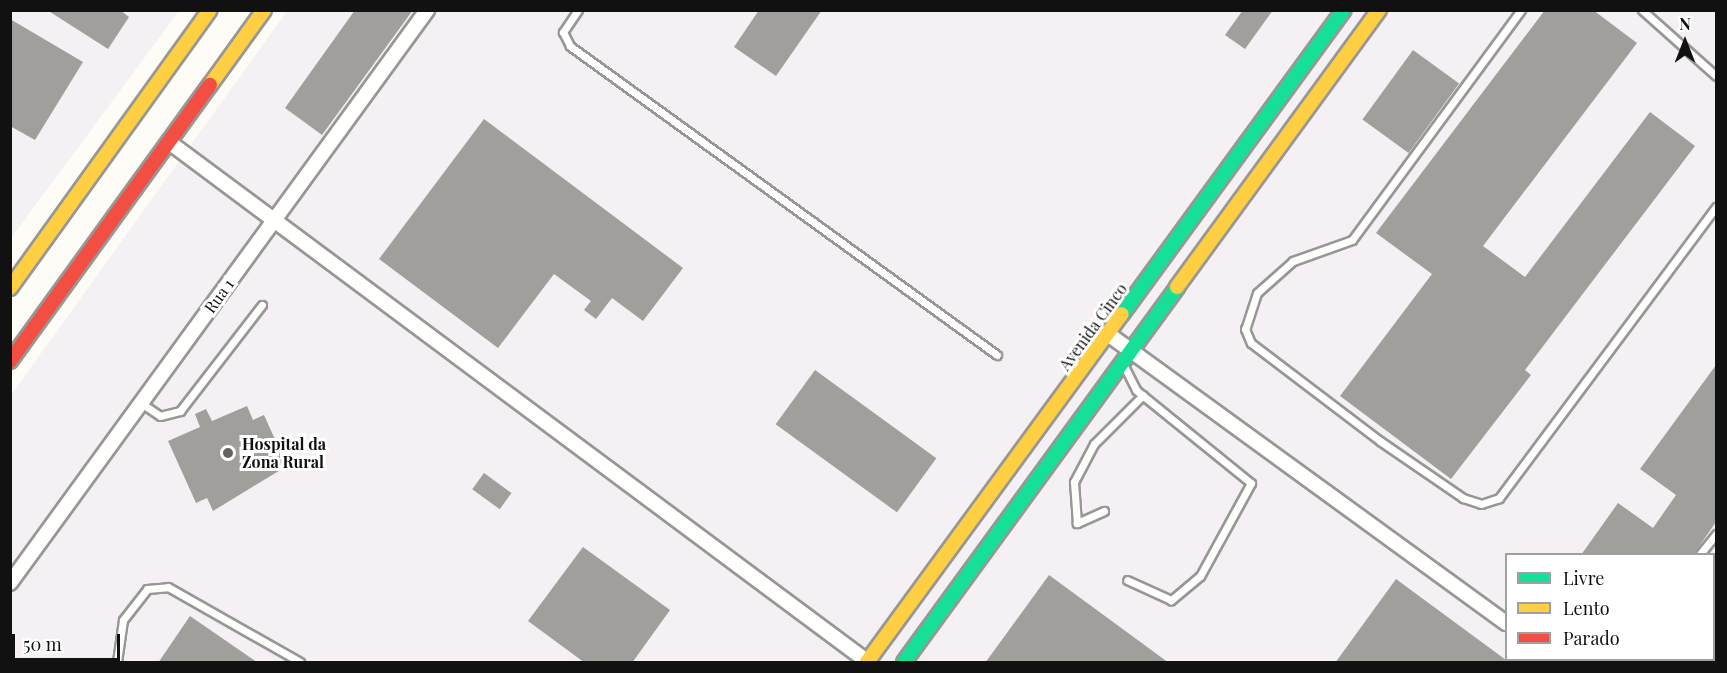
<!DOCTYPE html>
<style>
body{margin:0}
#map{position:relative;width:1727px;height:673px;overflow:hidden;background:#fdfcf7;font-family:"Playfair Display",serif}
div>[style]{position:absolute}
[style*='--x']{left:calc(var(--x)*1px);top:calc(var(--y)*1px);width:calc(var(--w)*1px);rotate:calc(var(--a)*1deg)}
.industrial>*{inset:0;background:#f5f0f3}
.building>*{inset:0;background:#a19f9c;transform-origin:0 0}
.roads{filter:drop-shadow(2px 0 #979795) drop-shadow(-2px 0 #979795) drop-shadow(0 2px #979795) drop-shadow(0 -2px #979795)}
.lane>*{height:7px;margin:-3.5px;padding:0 3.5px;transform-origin:3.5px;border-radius:3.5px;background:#fffffe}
.street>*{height:14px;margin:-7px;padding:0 7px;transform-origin:7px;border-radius:7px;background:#fffffe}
.fast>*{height:14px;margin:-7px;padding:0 7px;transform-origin:7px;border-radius:7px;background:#16e098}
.slow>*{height:14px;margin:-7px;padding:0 7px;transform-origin:7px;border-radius:7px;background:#ffcf43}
.jam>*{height:14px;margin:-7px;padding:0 7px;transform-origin:7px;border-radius:7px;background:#f24e42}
.dots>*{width:16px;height:16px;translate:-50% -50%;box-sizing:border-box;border:3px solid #fff;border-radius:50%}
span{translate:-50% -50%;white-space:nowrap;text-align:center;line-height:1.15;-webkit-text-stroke:6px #fff;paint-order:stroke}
.street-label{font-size:16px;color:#111}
.poi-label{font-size:16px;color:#111;font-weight:700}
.left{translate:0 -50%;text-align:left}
.frame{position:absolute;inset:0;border:12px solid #111;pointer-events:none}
.legend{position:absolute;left:1505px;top:553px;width:210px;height:108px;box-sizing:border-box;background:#fff;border:2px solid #a0a0a0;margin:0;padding:8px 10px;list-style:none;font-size:18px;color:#111}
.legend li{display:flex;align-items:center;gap:12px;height:30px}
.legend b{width:30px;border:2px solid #a0a0a0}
.north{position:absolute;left:1655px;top:12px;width:60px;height:60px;-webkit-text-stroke:4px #fff;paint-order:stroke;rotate:0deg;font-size:16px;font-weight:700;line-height:24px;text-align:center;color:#111}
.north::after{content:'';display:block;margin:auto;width:21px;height:27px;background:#111;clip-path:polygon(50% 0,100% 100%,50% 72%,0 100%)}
.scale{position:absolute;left:12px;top:634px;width:108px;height:27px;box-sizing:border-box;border:3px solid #111;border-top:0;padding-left:8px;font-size:18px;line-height:21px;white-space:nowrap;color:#111;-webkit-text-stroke:4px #fff;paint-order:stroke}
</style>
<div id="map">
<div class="industrial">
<i style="clip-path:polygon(11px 11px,179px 11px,11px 238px)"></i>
<i style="clip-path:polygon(evenodd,287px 11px,1716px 11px,1716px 662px,11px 662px,11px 395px,287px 11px,1506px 554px,1714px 554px,1714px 660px,1506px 660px,1506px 554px)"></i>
</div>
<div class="building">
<i style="clip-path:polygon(47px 10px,120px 10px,129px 17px,108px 49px)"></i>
<i style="clip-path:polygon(355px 10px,413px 10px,322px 135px,285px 108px)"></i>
<i style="clip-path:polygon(759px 10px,822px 10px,776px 76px,734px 47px)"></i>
<i style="clip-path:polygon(1243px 10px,1273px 10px,1245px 49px,1225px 35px)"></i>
<i style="clip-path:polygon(1545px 10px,1593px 10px,1637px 43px,1483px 246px,1525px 277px,1650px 112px,1695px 146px,1525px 370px,1531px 375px,1451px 479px,1340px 396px,1432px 274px,1376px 233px)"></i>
<i style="clip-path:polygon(10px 19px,83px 62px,35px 140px,10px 126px)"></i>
<i style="left:1413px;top:50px;width:57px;height:86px;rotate:36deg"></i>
<i style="clip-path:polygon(484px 119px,683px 268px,643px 321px,612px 298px,596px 319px,584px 310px,591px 301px,554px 274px,498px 348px,379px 259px)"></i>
<i style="clip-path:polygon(1716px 365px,1716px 522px,1693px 555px,1581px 555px,1618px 503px,1653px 528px,1676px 495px,1640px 469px)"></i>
<i style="left:815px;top:370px;width:150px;height:67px;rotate:36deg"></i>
<i style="clip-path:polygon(247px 406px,253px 420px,264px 415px,287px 466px,213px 511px,207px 498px,196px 503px,168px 441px,200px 427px,195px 414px,206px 409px,212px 421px)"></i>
<i style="left:484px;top:473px;width:34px;height:20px;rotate:36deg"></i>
<i style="clip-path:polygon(583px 547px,670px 610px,632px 663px,585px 663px,528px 621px)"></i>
<i style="clip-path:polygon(1049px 575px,1169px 663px,985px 663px)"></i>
<i style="clip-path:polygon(1396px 579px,1506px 660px,1512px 663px,1335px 663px)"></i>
<i style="clip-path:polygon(190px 616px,258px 663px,158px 663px)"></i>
</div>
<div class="roads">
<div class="lane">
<i style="--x:578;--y:10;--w:27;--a:124"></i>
<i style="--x:563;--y:32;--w:16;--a:63"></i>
<i style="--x:570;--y:46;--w:527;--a:35.89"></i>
<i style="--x:1521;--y:10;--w:285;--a:126.3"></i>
<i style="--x:1352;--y:240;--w:63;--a:160.4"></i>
<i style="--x:1293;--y:261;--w:48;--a:138.4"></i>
<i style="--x:1257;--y:293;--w:38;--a:108"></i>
<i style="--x:1245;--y:329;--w:15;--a:67"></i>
<i style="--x:1251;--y:343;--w:162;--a:37.2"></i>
<i style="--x:1380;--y:441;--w:101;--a:34.5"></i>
<i style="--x:1463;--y:498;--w:19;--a:18"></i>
<i style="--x:1481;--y:504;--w:19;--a:-18"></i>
<i style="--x:1499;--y:498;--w:363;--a:-53.3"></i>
<i style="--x:1642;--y:10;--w:99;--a:41.7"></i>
<i style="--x:1123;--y:364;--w:29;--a:63"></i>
<i style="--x:1136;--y:390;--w:148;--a:39"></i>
<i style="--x:1251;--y:483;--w:106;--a:118.7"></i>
<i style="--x:1200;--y:576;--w:38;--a:140"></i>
<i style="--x:1171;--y:600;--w:48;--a:-155.6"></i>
<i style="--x:141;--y:403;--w:23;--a:34"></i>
<i style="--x:160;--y:416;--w:21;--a:-14"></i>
<i style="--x:180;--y:411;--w:134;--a:-52.3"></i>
<i style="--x:1104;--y:511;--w:30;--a:156"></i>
<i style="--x:1077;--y:523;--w:41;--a:-94.2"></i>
<i style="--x:1074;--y:482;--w:43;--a:-62.2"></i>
<i style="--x:1094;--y:444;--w:69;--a:-45"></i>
<i style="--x:1700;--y:554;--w:26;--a:-51"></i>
<i style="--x:1617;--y:660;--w:4;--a:27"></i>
<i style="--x:1702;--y:660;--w:4;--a:27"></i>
<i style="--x:117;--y:662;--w:42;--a:-81.9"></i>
<i style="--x:123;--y:620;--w:39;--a:-52"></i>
<i style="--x:147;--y:589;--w:21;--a:-5"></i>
<i style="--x:168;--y:587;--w:152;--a:29.6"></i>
</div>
<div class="street">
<i style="--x:169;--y:142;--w:871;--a:36.65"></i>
<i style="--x:1108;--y:334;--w:492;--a:36"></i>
<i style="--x:10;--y:583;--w:709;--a:-53.95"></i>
<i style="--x:1558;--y:660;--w:4;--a:27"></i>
</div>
<div class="fast">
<i style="--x:1122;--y:314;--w:376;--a:-53.9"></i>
<i style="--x:904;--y:662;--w:464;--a:-53.9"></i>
</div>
<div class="slow">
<i style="--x:210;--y:85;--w:92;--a:-54.2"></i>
<i style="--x:1177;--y:287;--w:343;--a:-53.9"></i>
<i style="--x:10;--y:288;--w:342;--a:-54.3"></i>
<i style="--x:867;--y:662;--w:431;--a:-53.8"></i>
</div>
<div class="jam">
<i style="--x:10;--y:361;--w:341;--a:-54.1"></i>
</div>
</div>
<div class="dots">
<i style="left:228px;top:453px;background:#646362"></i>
</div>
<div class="street-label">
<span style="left:219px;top:296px;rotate:-54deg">Rua 1</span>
<span style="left:1093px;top:327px;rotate:-54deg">Avenida Cinco</span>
</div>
<div class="poi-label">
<span class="left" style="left:242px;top:453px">Hospital da<br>Zona Rural</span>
</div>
<div class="frame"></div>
<ul class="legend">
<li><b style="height:8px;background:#16e098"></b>Livre</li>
<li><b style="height:8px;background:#ffcf43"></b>Lento</li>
<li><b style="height:8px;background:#f24e42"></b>Parado</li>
</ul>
<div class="north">N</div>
<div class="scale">50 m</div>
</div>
